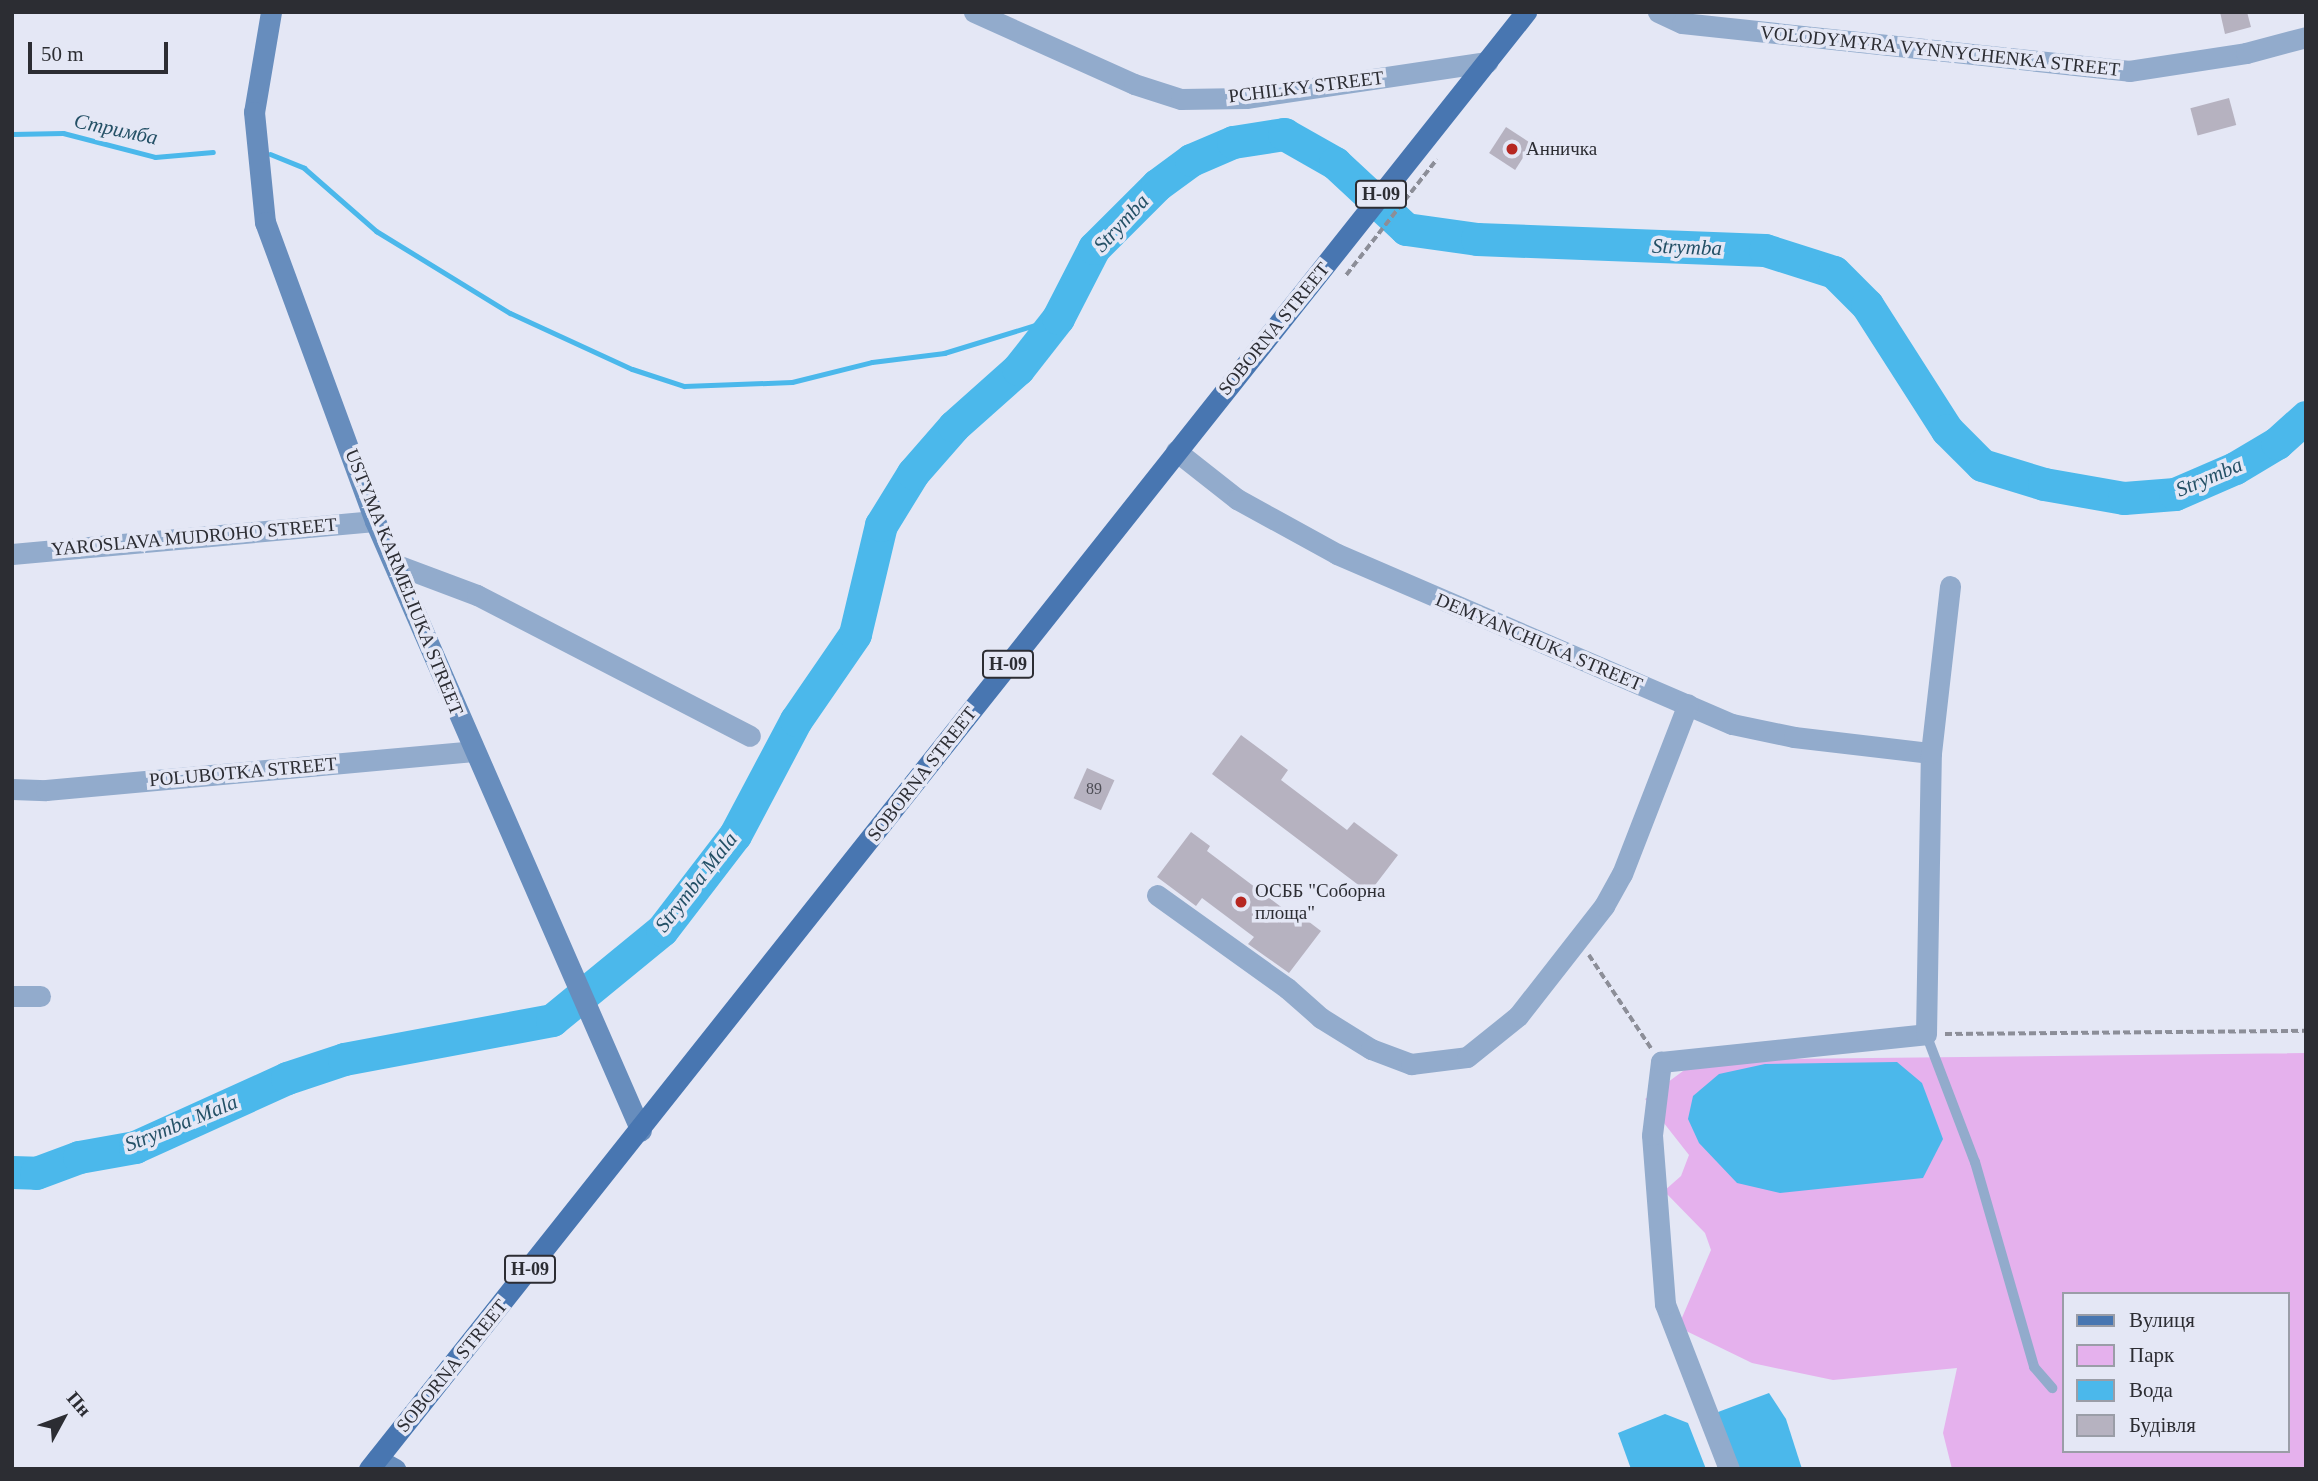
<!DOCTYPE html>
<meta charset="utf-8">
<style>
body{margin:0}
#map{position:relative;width:2318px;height:1481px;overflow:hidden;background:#e4e7f5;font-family:"Times New Roman",serif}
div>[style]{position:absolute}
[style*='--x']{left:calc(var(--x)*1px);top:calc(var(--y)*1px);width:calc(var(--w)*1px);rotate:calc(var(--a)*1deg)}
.green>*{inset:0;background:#e5b1ed}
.water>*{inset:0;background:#4bb8eb}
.stream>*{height:5px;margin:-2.5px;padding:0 2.5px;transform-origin:2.5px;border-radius:2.5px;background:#4bb8eb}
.river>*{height:33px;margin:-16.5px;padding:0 16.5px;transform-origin:16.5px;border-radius:16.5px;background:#4bb8eb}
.building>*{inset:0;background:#b6b2c0;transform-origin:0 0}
.path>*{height:3.5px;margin-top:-1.75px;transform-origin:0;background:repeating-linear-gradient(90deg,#8c8e98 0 7px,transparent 0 10.5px)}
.lane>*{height:10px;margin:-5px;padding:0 5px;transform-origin:5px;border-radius:5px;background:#92abcc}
.street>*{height:21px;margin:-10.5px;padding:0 10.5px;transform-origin:10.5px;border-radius:10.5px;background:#92abcc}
.secondary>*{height:21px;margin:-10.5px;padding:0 10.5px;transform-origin:10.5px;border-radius:10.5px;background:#678dbd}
.primary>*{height:21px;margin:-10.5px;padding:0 10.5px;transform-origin:10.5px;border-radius:10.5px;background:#4876b1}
.dots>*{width:19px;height:19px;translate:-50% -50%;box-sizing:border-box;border:4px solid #e4e7f5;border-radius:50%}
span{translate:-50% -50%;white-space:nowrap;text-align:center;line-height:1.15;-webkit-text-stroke:7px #e4e7f5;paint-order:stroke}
.number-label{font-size:16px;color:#4e4e56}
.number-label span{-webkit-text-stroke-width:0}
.shield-label span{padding:2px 5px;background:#e4e7f5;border:2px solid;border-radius:5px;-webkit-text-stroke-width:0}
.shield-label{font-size:18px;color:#2c2d33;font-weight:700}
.street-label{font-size:19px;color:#2c2d33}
.poi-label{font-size:19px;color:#2c2d33}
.left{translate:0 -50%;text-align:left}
.water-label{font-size:21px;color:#245066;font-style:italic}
.frame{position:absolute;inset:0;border:14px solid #2c2d33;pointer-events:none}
.legend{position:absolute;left:2062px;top:1292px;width:228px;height:161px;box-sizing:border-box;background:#e4e7f5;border:2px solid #9a9da7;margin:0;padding:9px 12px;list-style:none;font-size:21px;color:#2c2d33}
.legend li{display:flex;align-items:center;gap:14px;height:35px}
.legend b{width:35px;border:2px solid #9a9da7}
.north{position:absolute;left:28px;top:1383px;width:70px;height:70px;-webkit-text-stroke:5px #e4e7f5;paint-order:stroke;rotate:49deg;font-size:19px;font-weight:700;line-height:28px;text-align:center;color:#2c2d33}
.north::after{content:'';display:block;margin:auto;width:24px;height:32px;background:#2c2d33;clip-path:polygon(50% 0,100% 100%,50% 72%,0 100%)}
.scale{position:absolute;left:28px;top:42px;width:140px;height:32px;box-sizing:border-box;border:4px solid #2c2d33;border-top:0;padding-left:9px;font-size:21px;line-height:24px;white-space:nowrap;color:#2c2d33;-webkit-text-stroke:5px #e4e7f5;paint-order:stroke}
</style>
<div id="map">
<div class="green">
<i style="clip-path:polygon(evenodd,2306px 1053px,2306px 1469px,1952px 1469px,1943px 1433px,1957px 1368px,1833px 1380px,1752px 1363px,1678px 1327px,1711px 1250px,1705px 1233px,1664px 1191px,1681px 1176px,1689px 1155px,1645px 1099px,1698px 1060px,2306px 1053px,2064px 1294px,2288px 1294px,2288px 1451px,2064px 1451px,2064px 1294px)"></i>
</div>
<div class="water">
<i style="clip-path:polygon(1897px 1062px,1922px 1083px,1943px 1139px,1923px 1178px,1780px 1193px,1737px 1183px,1699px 1143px,1688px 1119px,1693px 1096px,1719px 1074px,1765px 1064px)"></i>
<i style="clip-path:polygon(1769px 1393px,1786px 1419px,1802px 1469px,1736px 1469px,1710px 1415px)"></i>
<i style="clip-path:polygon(1665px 1414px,1688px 1423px,1706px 1469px,1631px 1469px,1618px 1433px)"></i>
</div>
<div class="stream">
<i style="--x:12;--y:134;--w:51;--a:-1.1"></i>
<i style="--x:63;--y:133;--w:95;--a:14.6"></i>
<i style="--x:155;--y:157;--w:58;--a:-4.9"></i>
<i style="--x:270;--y:154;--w:37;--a:22"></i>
<i style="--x:304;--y:168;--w:96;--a:41.2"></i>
<i style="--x:376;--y:231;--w:157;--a:31.5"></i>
<i style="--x:510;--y:313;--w:134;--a:24.7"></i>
<i style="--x:632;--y:369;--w:55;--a:18.1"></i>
<i style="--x:684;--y:386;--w:108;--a:-2.1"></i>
<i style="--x:792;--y:382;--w:82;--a:-14"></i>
<i style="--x:872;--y:362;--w:73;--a:-7.1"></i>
<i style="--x:944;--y:353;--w:119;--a:-17.1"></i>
</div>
<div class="river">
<i style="--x:12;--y:1172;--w:24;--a:2"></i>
<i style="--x:36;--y:1173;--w:46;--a:-20.4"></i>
<i style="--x:79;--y:1157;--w:57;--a:-10.1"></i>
<i style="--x:135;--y:1147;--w:167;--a:-24.4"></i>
<i style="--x:287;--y:1078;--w:60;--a:-18.4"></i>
<i style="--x:344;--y:1059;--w:212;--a:-10.6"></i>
<i style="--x:552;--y:1020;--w:142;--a:-39.3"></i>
<i style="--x:662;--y:930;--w:120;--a:-52.5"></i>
<i style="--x:735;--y:835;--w:130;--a:-62.1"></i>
<i style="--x:796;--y:720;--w:104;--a:-55.5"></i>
<i style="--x:855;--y:634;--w:112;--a:-76.6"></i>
<i style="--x:881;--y:525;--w:61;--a:-58.4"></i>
<i style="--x:913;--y:473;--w:62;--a:-48.9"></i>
<i style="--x:954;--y:426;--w:86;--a:-41.7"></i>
<i style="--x:1018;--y:369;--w:65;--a:-51.9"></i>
<i style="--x:1058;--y:318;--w:79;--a:-62.8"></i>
<i style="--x:1094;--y:248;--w:89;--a:-45"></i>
<i style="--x:1157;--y:185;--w:42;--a:-36.3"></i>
<i style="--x:1191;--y:160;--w:46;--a:-23.2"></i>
<i style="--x:1233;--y:142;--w:52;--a:-8.9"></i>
<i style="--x:1284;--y:134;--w:59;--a:29.6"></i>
<i style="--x:1335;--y:163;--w:97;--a:42.9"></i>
<i style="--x:1406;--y:229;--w:72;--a:8"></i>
<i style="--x:1477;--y:239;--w:288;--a:2.2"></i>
<i style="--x:1765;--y:250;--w:72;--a:17.7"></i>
<i style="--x:1834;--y:272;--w:47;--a:45"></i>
<i style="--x:1867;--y:305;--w:148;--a:57.4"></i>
<i style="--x:1947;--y:430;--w:49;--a:45"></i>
<i style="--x:1982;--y:465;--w:65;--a:17"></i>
<i style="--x:2044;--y:484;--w:81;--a:9.9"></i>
<i style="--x:2124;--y:498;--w:51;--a:-4.5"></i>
<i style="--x:2175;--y:494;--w:65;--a:-23.4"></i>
<i style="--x:2235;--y:468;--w:49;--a:-30.8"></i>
<i style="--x:2277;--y:443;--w:39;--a:-42"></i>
</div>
<div class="building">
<i style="clip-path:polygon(2220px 12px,2247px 12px,2251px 27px,2225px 34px)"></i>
<i style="left:2229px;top:98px;width:28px;height:40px;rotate:75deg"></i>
<i style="left:1506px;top:127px;width:31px;height:31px;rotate:33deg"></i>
<i style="clip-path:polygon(1241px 735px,1288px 770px,1281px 780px,1347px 830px,1354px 822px,1398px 855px,1369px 893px,1212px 774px)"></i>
<i style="left:1087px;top:768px;width:30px;height:33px;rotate:24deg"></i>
<i style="clip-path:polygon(1191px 832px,1210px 846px,1207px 851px,1297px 919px,1300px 915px,1321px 931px,1289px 973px,1248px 944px,1254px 937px,1202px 898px,1196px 906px,1157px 877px)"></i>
</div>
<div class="path">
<i style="--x:1346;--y:275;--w:147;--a:-51.9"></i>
<i style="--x:1589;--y:955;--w:112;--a:56.3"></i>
<i style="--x:1945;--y:1034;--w:361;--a:-0.5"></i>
</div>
<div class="lane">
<i style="--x:1926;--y:1034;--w:137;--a:69.1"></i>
<i style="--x:1975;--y:1162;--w:213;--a:73.9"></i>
<i style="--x:2034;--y:1367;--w:28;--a:49"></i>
</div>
<div class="street">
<i style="--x:974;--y:12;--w:175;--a:24.2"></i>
<i style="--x:1134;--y:84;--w:49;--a:17.7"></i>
<i style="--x:1181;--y:99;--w:65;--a:-0.9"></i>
<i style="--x:1246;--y:98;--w:244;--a:-8.5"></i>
<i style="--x:1658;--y:12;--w:26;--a:25"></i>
<i style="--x:1682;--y:23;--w:450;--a:6.1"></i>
<i style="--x:2129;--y:71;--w:118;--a:-8.7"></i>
<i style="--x:2246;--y:53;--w:62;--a:-14.9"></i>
<i style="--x:1176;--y:451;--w:78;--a:38.2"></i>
<i style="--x:1237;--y:499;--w:114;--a:28.8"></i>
<i style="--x:1337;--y:554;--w:430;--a:23.3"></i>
<i style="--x:1732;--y:724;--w:63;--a:11.8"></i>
<i style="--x:1794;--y:737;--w:138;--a:6.7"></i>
<i style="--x:12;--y:554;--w:364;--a:-5.2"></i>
<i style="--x:397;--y:565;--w:85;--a:20.6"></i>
<i style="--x:477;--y:595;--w:307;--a:27.3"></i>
<i style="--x:12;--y:789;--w:34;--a:2"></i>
<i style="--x:46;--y:790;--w:429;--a:-5.2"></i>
<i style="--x:1157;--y:895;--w:160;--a:35.6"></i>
<i style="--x:1287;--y:988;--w:45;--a:41.4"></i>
<i style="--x:1321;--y:1018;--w:59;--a:31.8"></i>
<i style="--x:1371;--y:1049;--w:43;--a:20.6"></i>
<i style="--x:1411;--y:1064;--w:56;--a:-7.1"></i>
<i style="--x:1467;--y:1057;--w:65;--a:-38.8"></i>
<i style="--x:1518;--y:1016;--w:140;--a:-52"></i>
<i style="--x:1604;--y:906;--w:37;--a:-61"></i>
<i style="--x:1622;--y:874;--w:182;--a:-68.8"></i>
<i style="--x:12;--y:996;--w:28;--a:0"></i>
<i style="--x:1729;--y:1469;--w:177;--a:-111.2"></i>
<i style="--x:1665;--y:1304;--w:169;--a:-94.4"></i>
<i style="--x:1652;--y:1135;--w:74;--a:-83"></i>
<i style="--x:1661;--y:1062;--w:266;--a:-6"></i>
<i style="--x:1926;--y:1034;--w:281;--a:-89"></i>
<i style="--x:1931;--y:753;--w:168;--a:-83.5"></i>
</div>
<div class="secondary">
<i style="--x:271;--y:12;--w:101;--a:99.6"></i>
<i style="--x:254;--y:112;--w:111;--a:84.3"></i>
<i style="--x:265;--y:222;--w:319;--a:69.8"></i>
<i style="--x:375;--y:521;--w:665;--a:66.44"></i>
<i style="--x:377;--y:1459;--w:21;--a:29"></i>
</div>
<div class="primary">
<i style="--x:369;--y:1469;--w:1861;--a:-51.55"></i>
</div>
<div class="dots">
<i style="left:1512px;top:149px;background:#b62721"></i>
<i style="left:1241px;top:902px;background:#b62721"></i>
</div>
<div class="number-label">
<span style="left:1094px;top:789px">89</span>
</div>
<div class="shield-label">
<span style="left:1381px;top:194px">Н-09</span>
<span style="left:1008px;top:664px">Н-09</span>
<span style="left:530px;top:1269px">Н-09</span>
</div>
<div class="street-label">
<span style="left:1940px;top:51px;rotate:6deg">VOLODYMYRA VYNNYCHENKA STREET</span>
<span style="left:1306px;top:87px;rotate:-7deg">PCHILKY STREET</span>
<span style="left:1274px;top:329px;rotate:-51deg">SOBORNA STREET</span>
<span style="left:194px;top:537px;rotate:-5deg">YAROSLAVA MUDROHO STREET</span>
<span style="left:404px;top:582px;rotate:68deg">USTYMA KARMELIUKA STREET</span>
<span style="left:1539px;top:642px;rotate:23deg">DEMYANCHUKA STREET</span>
<span style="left:243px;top:772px;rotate:-5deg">POLUBOTKA STREET</span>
<span style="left:922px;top:774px;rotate:-52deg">SOBORNA STREET</span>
<span style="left:452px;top:1366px;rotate:-51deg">SOBORNA STREET</span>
</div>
<div class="poi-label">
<span class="left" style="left:1526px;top:149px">Анничка</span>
<span class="left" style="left:1255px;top:902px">ОСББ "Соборна<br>площа"</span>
</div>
<div class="water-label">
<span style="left:116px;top:129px;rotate:12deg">Стримба</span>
<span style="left:1121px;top:223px;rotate:-47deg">Strymba</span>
<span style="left:1687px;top:247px;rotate:2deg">Strymba</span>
<span style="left:2209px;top:477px;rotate:-23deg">Strymba</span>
<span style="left:696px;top:882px;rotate:-52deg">Strymba Mala</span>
<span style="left:181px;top:1123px;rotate:-22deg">Strymba Mala</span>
</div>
<div class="frame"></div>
<ul class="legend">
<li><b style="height:9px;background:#4876b1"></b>Вулиця</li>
<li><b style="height:19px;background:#e5b1ed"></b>Парк</li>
<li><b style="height:19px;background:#4bb8eb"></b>Вода</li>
<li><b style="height:19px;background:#b6b2c0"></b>Будівля</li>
</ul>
<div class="north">Пн</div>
<div class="scale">50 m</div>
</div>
